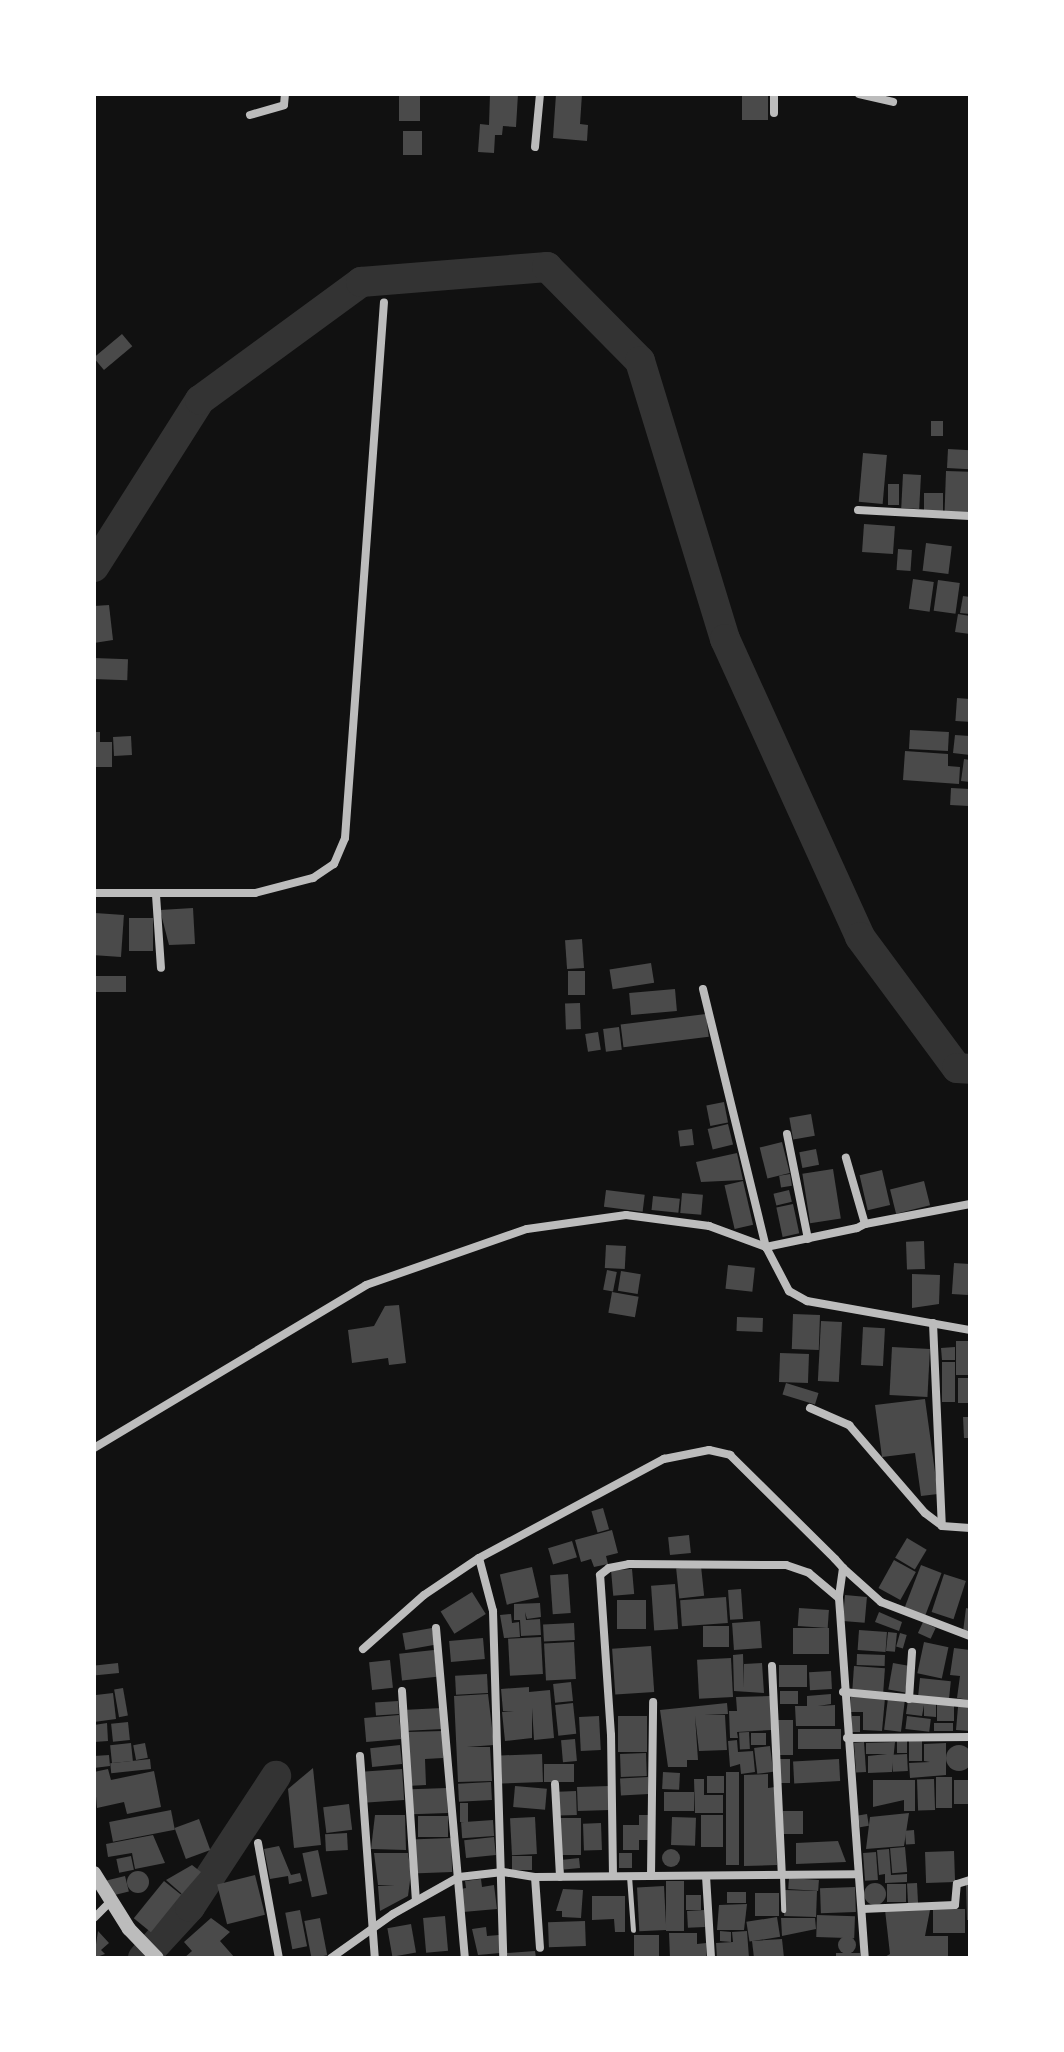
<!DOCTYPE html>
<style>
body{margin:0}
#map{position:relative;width:1064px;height:2052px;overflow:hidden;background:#111;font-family:Quicksand,sans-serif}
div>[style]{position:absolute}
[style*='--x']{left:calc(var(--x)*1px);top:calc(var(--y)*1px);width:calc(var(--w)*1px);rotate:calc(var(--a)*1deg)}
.river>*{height:30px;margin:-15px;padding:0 15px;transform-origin:15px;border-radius:15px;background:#333}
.building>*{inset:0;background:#4a4a4a;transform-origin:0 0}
.round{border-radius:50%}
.service>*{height:5px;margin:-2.5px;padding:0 2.5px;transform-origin:2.5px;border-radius:2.5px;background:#bcbcbc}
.minor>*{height:8px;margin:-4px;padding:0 4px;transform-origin:4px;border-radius:4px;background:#bcbcbc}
.tertiary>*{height:14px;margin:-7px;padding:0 7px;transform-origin:7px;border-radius:7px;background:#bcbcbc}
span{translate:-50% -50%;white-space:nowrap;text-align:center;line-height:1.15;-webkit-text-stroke:6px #fff;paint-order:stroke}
.frame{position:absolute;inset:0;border:96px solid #fff;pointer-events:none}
</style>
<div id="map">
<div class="river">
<i style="--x:94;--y:567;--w:198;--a:-57.6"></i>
<i style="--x:200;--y:400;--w:200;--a:-36.2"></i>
<i style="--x:361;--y:282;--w:187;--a:-4.6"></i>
<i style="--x:547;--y:267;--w:132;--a:45.3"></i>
<i style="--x:640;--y:361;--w:291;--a:73"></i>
<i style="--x:725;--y:639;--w:327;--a:65.6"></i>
<i style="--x:860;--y:937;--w:163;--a:53.5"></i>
<i style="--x:957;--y:1068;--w:13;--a:4"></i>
<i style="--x:143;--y:1958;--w:69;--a:-47.3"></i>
<i style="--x:190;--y:1907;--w:157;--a:-56.7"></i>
</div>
<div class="building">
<i style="left:399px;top:94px;width:21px;height:27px"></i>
<i style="clip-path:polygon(490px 94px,518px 94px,516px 127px,503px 126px,502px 135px,495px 135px,494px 153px,478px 152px,480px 124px,489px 125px)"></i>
<i style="clip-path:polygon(556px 94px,582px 94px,580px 124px,588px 125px,587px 141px,553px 138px)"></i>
<i style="left:742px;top:94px;width:26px;height:26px"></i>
<i style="left:403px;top:131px;width:19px;height:24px"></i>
<i style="left:122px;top:334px;width:16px;height:37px;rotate:50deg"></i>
<i style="left:931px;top:421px;width:12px;height:15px"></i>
<i style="left:948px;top:449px;width:22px;height:19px;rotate:3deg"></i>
<i style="left:863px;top:453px;width:24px;height:49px;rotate:5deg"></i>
<i style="left:946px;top:471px;width:24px;height:41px;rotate:2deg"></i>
<i style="left:903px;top:474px;width:18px;height:34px;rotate:3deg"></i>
<i style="left:888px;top:484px;width:11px;height:21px"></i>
<i style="left:924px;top:493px;width:19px;height:18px"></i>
<i style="left:864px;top:524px;width:31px;height:28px;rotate:4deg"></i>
<i style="left:926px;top:543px;width:26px;height:28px;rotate:7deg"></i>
<i style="left:898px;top:549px;width:14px;height:21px;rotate:4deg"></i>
<i style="left:913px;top:579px;width:21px;height:30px;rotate:8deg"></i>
<i style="left:938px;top:580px;width:22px;height:31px;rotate:8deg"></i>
<i style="clip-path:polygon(963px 596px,970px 597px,970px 614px,960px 613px)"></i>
<i style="clip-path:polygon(109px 605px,113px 640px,94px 643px,94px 606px)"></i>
<i style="clip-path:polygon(958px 614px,970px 616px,970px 634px,955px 632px)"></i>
<i style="left:94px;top:658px;width:34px;height:21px;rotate:2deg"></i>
<i style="left:957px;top:698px;width:13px;height:23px;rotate:4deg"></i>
<i style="left:910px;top:730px;width:39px;height:19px;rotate:3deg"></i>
<i style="clip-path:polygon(94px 732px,100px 732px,100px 742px,112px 742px,112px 767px,94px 767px)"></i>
<i style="clip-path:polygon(955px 735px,970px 736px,970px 755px,953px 753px)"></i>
<i style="left:131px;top:736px;width:19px;height:18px;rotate:87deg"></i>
<i style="clip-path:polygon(905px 751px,948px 754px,948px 766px,960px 767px,959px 784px,903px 780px)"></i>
<i style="clip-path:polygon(964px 759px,970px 760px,970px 782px,961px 781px)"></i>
<i style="left:951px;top:788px;width:19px;height:17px;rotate:3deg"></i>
<i style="clip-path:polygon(193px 908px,195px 944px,169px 945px,160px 910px)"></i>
<i style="left:95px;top:913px;width:29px;height:42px;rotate:4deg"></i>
<i style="left:129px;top:918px;width:24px;height:33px"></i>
<i style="left:582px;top:939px;width:29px;height:17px;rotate:86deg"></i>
<i style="left:651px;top:963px;width:20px;height:42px;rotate:81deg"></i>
<i style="left:568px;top:971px;width:17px;height:24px"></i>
<i style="left:95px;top:976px;width:31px;height:16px"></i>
<i style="left:675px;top:989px;width:22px;height:46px;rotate:85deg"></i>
<i style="left:580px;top:1003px;width:26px;height:15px;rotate:88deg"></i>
<i style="left:706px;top:1014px;width:23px;height:86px;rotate:83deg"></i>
<i style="left:619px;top:1027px;width:23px;height:16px;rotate:83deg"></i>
<i style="left:598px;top:1032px;width:18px;height:13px;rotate:81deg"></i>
<i style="left:724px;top:1102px;width:21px;height:18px;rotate:79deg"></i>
<i style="left:811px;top:1114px;width:22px;height:22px;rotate:80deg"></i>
<i style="left:728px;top:1124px;width:21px;height:21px;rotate:76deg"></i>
<i style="left:692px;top:1129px;width:16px;height:14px;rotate:83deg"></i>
<i style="left:782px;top:1142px;width:32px;height:23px;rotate:76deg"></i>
<i style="left:816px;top:1149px;width:16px;height:17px;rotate:79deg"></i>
<i style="clip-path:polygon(737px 1153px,743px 1180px,701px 1182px,696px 1162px)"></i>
<i style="left:833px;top:1169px;width:50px;height:31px;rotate:81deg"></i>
<i style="left:882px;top:1170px;width:36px;height:23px;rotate:77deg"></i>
<i style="left:790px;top:1174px;width:12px;height:11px;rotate:81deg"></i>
<i style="left:743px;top:1181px;width:45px;height:19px;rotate:77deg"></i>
<i style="left:924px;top:1181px;width:25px;height:35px;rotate:76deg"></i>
<i style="left:606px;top:1190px;width:39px;height:17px;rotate:7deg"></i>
<i style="left:789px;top:1190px;width:12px;height:16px;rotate:76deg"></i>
<i style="left:682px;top:1193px;width:21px;height:20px;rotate:5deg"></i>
<i style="left:653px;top:1196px;width:27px;height:14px;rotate:6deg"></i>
<i style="left:793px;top:1204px;width:30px;height:17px;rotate:78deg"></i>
<i style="left:924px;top:1241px;width:28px;height:18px;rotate:88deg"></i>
<i style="left:606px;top:1245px;width:20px;height:23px;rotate:3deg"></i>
<i style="left:954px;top:1263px;width:16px;height:31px;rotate:4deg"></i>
<i style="left:728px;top:1265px;width:27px;height:24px;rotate:6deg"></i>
<i style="left:607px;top:1270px;width:10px;height:20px;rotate:11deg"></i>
<i style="left:621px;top:1271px;width:20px;height:20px;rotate:9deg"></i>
<i style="clip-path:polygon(912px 1274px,940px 1275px,939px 1304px,912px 1308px)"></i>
<i style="left:612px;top:1292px;width:27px;height:21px;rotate:10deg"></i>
<i style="clip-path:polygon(399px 1305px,406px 1363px,389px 1365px,388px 1358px,352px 1363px,348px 1330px,374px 1326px,385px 1306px)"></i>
<i style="left:793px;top:1314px;width:27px;height:35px;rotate:2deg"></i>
<i style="left:737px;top:1317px;width:26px;height:14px;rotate:2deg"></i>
<i style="left:821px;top:1321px;width:21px;height:60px;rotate:3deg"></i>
<i style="left:863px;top:1327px;width:22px;height:38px;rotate:3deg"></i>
<i style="left:970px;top:1341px;width:34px;height:14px;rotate:90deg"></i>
<i style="left:892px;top:1347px;width:38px;height:48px;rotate:3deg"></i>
<i style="clip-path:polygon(955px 1347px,955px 1360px,942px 1360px,941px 1348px)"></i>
<i style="left:780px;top:1353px;width:29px;height:29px;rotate:2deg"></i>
<i style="left:942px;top:1362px;width:13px;height:40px"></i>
<i style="left:958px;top:1378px;width:12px;height:25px"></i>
<i style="left:786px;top:1383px;width:34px;height:12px;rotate:17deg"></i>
<i style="clip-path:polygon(925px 1399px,938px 1494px,921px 1496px,915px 1453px,882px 1457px,875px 1405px)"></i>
<i style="clip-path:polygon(963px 1417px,970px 1417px,970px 1438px,964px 1438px)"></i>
<i style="left:603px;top:1508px;width:22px;height:12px;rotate:74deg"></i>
<i style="clip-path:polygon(612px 1530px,618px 1553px,606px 1556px,608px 1564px,594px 1567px,591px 1559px,581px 1562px,575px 1540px)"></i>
<i style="left:689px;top:1535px;width:18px;height:21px;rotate:84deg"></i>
<i style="left:907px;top:1538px;width:23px;height:23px;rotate:31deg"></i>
<i style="left:572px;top:1541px;width:17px;height:25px;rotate:73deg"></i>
<i style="left:894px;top:1560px;width:25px;height:32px;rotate:29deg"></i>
<i style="left:921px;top:1565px;width:22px;height:48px;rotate:21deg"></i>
<i style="left:701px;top:1566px;width:30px;height:25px;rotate:84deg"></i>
<i style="left:532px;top:1567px;width:31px;height:33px;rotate:77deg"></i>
<i style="left:632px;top:1569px;width:25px;height:21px;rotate:85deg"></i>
<i style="left:568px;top:1574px;width:39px;height:18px;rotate:86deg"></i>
<i style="left:944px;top:1574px;width:23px;height:40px;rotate:18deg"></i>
<i style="left:675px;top:1584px;width:45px;height:24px;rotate:86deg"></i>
<i style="left:741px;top:1589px;width:30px;height:13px;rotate:86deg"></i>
<i style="left:472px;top:1592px;width:26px;height:37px;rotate:58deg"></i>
<i style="left:845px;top:1595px;width:22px;height:26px;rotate:5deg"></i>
<i style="left:726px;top:1597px;width:26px;height:46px;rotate:86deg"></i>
<i style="left:617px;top:1600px;width:29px;height:29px"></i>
<i style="clip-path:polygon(540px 1603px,541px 1617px,527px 1619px,525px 1612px,526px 1620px,540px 1619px,541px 1635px,521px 1636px,520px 1620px,514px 1620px,514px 1604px)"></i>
<i style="left:799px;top:1608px;width:30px;height:18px;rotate:4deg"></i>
<i style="clip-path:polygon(966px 1608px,970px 1609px,970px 1633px,963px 1632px)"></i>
<i style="clip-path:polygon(879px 1612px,902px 1622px,899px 1631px,875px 1622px)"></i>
<i style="clip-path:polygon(511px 1614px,512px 1623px,519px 1622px,520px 1637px,504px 1638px,500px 1615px)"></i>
<i style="left:760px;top:1621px;width:27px;height:28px;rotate:86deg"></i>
<i style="left:923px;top:1622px;width:14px;height:12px;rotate:25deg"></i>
<i style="left:574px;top:1623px;width:17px;height:31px;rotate:87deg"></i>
<i style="left:703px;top:1626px;width:26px;height:21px"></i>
<i style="left:432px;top:1628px;width:17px;height:30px;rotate:80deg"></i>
<i style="left:793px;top:1628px;width:36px;height:26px"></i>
<i style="left:859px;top:1630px;width:28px;height:20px;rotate:4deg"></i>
<i style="left:888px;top:1632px;width:9px;height:19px;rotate:6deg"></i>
<i style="left:900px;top:1633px;width:7px;height:14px;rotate:16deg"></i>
<i style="left:541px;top:1637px;width:37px;height:33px;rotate:87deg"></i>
<i style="left:483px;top:1638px;width:21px;height:34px;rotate:85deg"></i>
<i style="left:574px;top:1642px;width:37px;height:30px;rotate:87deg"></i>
<i style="left:924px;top:1642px;width:25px;height:32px;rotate:12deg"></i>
<i style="left:651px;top:1646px;width:46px;height:39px;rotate:86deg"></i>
<i style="clip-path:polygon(954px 1648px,970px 1650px,970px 1700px,957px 1698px,960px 1676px,950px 1675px)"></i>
<i style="left:434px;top:1650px;width:27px;height:35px;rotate:84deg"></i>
<i style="clip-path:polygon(743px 1654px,744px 1688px,744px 1664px,762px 1663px,764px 1693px,734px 1691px,733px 1655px)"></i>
<i style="left:857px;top:1654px;width:28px;height:11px;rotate:2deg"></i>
<i style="left:731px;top:1658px;width:39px;height:34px;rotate:87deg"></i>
<i style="left:390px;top:1660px;width:28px;height:21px;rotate:84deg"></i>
<i style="left:118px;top:1663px;width:10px;height:23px;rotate:84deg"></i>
<i style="left:893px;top:1663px;width:17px;height:27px;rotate:10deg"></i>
<i style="left:779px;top:1665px;width:28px;height:22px"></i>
<i style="left:854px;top:1666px;width:31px;height:25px;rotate:4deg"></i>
<i style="left:831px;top:1671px;width:18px;height:22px;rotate:87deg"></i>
<i style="left:487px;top:1674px;width:19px;height:32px;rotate:87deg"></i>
<i style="left:920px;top:1678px;width:31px;height:20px;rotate:6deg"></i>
<i style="left:571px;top:1682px;width:19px;height:18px;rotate:84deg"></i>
<i style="clip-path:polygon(529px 1687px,529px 1692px,550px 1690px,554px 1738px,534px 1740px,532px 1708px,532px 1738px,505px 1741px,502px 1712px,514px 1711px,503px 1711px,501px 1689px)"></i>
<i style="left:123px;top:1688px;width:28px;height:9px;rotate:80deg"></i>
<i style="left:798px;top:1691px;width:13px;height:18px;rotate:90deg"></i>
<i style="clip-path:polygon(113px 1693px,116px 1719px,94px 1722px,96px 1695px)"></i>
<i style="clip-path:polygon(488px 1694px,494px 1745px,467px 1747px,490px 1747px,492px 1781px,458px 1782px,454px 1696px)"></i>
<i style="clip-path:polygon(831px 1694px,831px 1704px,818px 1706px,835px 1705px,835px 1726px,796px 1726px,795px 1706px,807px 1706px,807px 1696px)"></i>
<i style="clip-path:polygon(770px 1696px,771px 1730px,737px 1732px,738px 1738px,730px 1738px,729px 1711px,737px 1711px,736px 1697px)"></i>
<i style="clip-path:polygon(851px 1697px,885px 1698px,882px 1731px,863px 1730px,863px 1712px,851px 1712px)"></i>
<i style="left:888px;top:1698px;width:17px;height:32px;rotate:7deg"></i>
<i style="clip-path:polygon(908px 1700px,936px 1702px,936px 1717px,924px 1716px,924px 1705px,922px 1716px,906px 1714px)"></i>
<i style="left:398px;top:1701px;width:13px;height:23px;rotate:86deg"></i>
<i style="left:573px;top:1703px;width:31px;height:18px;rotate:84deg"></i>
<i style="clip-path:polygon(727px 1703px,728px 1714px,704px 1715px,725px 1715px,727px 1750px,699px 1751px,695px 1716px,698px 1760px,687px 1760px,687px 1767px,668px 1767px,660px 1710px)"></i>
<i style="left:937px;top:1703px;width:17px;height:18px"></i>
<i style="clip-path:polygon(958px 1707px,970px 1707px,970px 1731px,956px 1730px)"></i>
<i style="left:442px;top:1708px;width:21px;height:35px;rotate:87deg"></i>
<i style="left:399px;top:1715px;width:24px;height:35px;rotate:85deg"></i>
<i style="left:599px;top:1716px;width:34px;height:20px;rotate:87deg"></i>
<i style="left:618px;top:1716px;width:29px;height:36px"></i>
<i style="left:852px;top:1716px;width:8px;height:16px"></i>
<i style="left:907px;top:1716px;width:24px;height:13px;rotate:7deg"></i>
<i style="left:778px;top:1720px;width:15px;height:35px"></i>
<i style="left:128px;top:1722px;width:18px;height:17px;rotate:84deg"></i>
<i style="clip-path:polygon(107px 1723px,108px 1741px,94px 1742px,94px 1725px)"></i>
<i style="left:934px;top:1723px;width:19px;height:8px"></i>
<i style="left:841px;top:1729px;width:20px;height:43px;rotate:90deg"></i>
<i style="clip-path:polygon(443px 1731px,443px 1758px,425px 1759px,426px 1785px,407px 1786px,406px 1732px)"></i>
<i style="left:749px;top:1732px;width:17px;height:10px;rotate:87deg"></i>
<i style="left:766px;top:1733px;width:12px;height:15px;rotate:90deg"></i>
<i style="left:575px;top:1739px;width:22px;height:14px;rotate:85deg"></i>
<i style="clip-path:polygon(737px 1740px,738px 1752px,753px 1751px,755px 1772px,741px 1774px,740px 1764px,730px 1767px,728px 1741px)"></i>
<i style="left:909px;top:1740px;width:13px;height:21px"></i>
<i style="left:897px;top:1741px;width:10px;height:12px"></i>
<i style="left:864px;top:1742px;width:30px;height:10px;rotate:86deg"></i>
<i style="clip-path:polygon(895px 1742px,892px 1772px,868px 1773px,868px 1756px,887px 1754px,866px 1754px,866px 1743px)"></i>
<i style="left:131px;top:1743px;width:18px;height:21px;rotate:84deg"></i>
<i style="left:145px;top:1743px;width:15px;height:12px;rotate:79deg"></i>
<i style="clip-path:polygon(946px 1743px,946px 1775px,910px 1778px,909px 1763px,930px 1762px,924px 1761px,924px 1744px)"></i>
<i class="round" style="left:946px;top:1745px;width:26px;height:26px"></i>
<i style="left:400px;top:1745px;width:19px;height:30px;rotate:84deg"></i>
<i style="left:770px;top:1746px;width:26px;height:16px;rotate:83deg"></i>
<i style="left:646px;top:1753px;width:23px;height:26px;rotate:88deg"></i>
<i style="left:542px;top:1754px;width:28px;height:41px;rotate:88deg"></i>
<i style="left:907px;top:1754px;width:17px;height:15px;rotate:87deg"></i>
<i style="clip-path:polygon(109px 1755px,110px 1766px,94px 1768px,94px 1756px)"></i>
<i style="left:150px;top:1759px;width:10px;height:40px;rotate:84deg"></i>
<i style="left:778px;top:1759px;width:12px;height:24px"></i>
<i style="left:839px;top:1759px;width:22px;height:46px;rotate:87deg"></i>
<i style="left:544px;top:1764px;width:30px;height:18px"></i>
<i style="clip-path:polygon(313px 1768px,321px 1845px,294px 1848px,288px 1789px)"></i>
<i style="clip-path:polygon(108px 1769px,111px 1780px,154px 1771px,161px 1807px,127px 1814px,124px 1802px,97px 1808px,94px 1772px)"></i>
<i style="left:402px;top:1769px;width:31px;height:37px;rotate:86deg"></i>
<i style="left:663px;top:1772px;width:17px;height:17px;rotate:3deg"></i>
<i style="left:726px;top:1772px;width:13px;height:93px"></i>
<i style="clip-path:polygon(768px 1774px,768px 1788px,775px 1787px,777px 1865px,744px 1866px,744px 1775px)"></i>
<i style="left:707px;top:1776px;width:17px;height:17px"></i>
<i style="left:648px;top:1777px;width:17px;height:28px;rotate:87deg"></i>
<i style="left:952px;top:1777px;width:31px;height:16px;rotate:90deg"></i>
<i style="clip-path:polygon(694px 1779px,704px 1779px,704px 1795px,723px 1795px,723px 1813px,695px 1813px)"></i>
<i style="left:934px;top:1779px;width:31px;height:17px;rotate:88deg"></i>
<i style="clip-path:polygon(873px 1780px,915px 1780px,915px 1811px,904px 1811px,904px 1800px,873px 1807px)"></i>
<i style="left:970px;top:1780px;width:24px;height:16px;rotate:90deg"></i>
<i style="left:491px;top:1782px;width:18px;height:33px;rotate:87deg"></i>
<i style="left:515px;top:1786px;width:32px;height:21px;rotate:5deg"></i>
<i style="left:609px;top:1786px;width:24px;height:32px;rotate:88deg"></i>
<i style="left:447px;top:1788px;width:25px;height:36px;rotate:88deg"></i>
<i style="left:576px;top:1791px;width:24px;height:18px;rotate:88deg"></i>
<i style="left:664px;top:1792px;width:30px;height:19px"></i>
<i style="left:460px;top:1803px;width:8px;height:19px"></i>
<i style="left:349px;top:1804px;width:26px;height:26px;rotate:83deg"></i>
<i style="left:171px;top:1810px;width:20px;height:63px;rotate:79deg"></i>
<i style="left:783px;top:1811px;width:20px;height:23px"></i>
<i style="clip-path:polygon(909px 1813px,904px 1846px,866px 1849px,870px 1817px)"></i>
<i style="left:867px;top:1814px;width:12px;height:9px;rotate:81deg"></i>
<i style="clip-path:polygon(375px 1815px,405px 1815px,406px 1850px,371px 1849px)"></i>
<i style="left:639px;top:1815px;width:9px;height:25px"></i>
<i style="left:701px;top:1815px;width:22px;height:32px"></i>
<i style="left:448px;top:1816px;width:21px;height:30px;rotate:90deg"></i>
<i style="left:535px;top:1817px;width:37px;height:25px;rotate:87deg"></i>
<i style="left:672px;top:1817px;width:24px;height:28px;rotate:2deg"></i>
<i style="left:559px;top:1818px;width:22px;height:37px"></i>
<i style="left:199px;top:1819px;width:33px;height:26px;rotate:70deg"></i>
<i style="left:493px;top:1820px;width:16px;height:32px;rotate:86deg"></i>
<i style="left:601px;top:1823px;width:27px;height:18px;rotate:88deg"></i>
<i style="left:623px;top:1825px;width:16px;height:25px"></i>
<i style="left:914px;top:1830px;width:14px;height:9px;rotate:86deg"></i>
<i style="left:347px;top:1833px;width:17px;height:22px;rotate:87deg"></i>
<i style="clip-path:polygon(153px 1835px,165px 1863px,135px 1869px,132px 1853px,108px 1857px,106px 1844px)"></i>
<i style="left:494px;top:1837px;width:18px;height:30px;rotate:84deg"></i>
<i style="left:451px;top:1838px;width:34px;height:40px;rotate:88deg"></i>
<i style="clip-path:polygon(838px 1841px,846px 1862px,796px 1864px,796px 1843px)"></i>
<i style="clip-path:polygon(279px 1846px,291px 1875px,300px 1873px,302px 1881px,289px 1884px,288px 1876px,270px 1879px,264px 1849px)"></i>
<i style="left:905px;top:1847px;width:25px;height:15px;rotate:85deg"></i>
<i style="clip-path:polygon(889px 1849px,891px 1875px,907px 1874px,907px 1882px,885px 1883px,885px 1874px,879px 1875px,877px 1850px)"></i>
<i class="round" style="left:662px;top:1849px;width:18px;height:18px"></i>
<i style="left:318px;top:1850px;width:45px;height:16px;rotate:78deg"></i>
<i style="left:954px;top:1851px;width:31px;height:29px;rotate:88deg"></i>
<i style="left:876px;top:1852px;width:28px;height:13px;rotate:86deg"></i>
<i style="clip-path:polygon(374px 1853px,408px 1853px,411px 1873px,408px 1896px,380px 1911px,378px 1886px,395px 1885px,378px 1885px)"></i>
<i style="left:619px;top:1853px;width:13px;height:15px"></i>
<i style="left:131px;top:1856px;width:14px;height:15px;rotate:78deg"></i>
<i style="left:532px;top:1856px;width:14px;height:20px;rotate:90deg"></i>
<i style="left:579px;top:1858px;width:10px;height:16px;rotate:84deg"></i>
<i style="clip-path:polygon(192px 1865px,201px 1872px,182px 1894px,166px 1880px)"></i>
<i class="round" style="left:127px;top:1871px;width:22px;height:22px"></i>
<i style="left:255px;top:1875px;width:41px;height:39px;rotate:76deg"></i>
<i style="left:125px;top:1876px;width:16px;height:21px;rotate:76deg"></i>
<i style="left:789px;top:1878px;width:30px;height:11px;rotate:4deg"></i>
<i style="clip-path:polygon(481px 1879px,482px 1887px,494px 1885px,497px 1909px,463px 1912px,461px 1889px,466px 1888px,465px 1881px)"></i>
<i style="left:164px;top:1881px;width:22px;height:48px;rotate:39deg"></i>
<i style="left:666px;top:1881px;width:18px;height:50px"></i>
<i style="left:917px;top:1883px;width:20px;height:10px;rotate:87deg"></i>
<i class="round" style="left:864px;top:1883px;width:22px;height:22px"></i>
<i style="left:887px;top:1884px;width:19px;height:18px"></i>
<i style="clip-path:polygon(966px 1884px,970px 1884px,970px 1920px,967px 1920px)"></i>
<i style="left:664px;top:1886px;width:44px;height:27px;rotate:87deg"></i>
<i style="left:855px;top:1887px;width:25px;height:35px;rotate:88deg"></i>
<i style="clip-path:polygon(563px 1889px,583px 1890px,581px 1918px,562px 1917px,562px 1911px,556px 1911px)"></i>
<i style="left:785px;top:1890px;width:32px;height:26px;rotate:2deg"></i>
<i style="left:727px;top:1892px;width:19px;height:11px"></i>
<i style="left:779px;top:1893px;width:23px;height:24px;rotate:90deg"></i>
<i style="left:686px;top:1895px;width:15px;height:15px"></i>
<i style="clip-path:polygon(592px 1896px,625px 1896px,625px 1932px,615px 1932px,614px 1919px,592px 1920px)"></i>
<i style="clip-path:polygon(747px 1904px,744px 1930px,717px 1930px,719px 1905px)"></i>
<i style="left:933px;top:1909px;width:32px;height:24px"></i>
<i style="left:300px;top:1910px;width:37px;height:15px;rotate:79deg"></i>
<i style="left:704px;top:1910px;width:17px;height:17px;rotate:87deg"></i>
<i style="clip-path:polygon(885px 1910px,930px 1910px,925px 1936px,948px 1936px,948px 1958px,883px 1958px,890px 1954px)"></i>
<i style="left:817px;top:1915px;width:38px;height:22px;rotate:2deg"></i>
<i style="left:445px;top:1916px;width:35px;height:22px;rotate:85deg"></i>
<i style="left:777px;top:1917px;width:20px;height:31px;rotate:81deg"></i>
<i style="clip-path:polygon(211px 1918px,230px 1932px,220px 1941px,235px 1958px,184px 1958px,192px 1951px,184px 1942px)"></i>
<i style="left:320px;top:1918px;width:38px;height:16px;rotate:79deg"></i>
<i style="clip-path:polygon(781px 1918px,815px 1918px,816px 1929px,782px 1936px)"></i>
<i style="left:585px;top:1921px;width:25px;height:37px;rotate:88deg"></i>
<i style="left:411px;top:1924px;width:29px;height:24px;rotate:80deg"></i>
<i style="clip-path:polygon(486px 1927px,487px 1936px,499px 1935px,500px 1953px,478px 1955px,472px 1929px)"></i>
<i style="clip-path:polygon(98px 1931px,109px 1943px,101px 1950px,105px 1954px,94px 1958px)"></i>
<i style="clip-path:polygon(720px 1931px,731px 1932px,731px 1942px,720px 1941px)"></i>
<i style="clip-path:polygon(747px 1931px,749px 1958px,717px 1958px,716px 1943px,733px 1942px,732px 1932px)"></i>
<i style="clip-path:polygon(669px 1933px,697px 1933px,697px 1944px,706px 1943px,706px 1958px,670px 1958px)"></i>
<i style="left:659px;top:1935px;width:23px;height:25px;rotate:90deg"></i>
<i class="round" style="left:838px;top:1936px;width:18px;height:18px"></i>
<i style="clip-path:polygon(782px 1939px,784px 1958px,754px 1958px,752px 1941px)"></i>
<i style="clip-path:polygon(535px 1951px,536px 1958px,508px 1958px,507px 1953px)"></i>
<i style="left:836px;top:1953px;width:24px;height:5px"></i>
</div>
<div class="service">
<i style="--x:782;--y:1875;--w:35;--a:88"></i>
<i style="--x:629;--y:1876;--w:54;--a:85.8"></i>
</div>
<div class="minor">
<i style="--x:859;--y:94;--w:35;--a:13"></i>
<i style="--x:774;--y:113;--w:19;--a:-90"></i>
<i style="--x:250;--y:115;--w:35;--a:-16"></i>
<i style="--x:284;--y:105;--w:11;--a:-85"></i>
<i style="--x:535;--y:147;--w:53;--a:-84.6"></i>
<i style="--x:858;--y:510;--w:112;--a:3.1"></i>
<i style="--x:94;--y:893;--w:161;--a:0"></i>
<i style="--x:255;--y:893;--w:60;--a:-14.5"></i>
<i style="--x:313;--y:878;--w:25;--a:-34"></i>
<i style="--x:334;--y:864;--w:28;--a:-67"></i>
<i style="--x:345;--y:838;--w:537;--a:-85.84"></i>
<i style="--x:156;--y:895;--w:73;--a:86.1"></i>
<i style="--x:703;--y:989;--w:266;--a:76.3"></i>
<i style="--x:766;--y:1247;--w:50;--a:62.4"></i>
<i style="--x:789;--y:1291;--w:21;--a:29"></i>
<i style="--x:807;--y:1301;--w:166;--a:10.1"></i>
<i style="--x:787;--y:1134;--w:107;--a:78.7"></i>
<i style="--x:865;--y:1224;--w:107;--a:-10.8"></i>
<i style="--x:933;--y:1323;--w:203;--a:87.5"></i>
<i style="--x:810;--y:1408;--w:43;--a:23.6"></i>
<i style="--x:849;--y:1425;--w:116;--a:49.2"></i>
<i style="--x:925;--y:1513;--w:21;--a:37"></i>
<i style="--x:942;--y:1526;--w:28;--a:4"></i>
<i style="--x:94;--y:1448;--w:317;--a:-30.9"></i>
<i style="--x:366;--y:1285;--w:170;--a:-19.2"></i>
<i style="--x:527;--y:1229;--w:100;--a:-8"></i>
<i style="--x:626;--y:1215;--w:84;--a:7.5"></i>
<i style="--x:709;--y:1226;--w:61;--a:20.2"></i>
<i style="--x:766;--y:1247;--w:93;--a:-11.8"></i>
<i style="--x:857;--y:1228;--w:9;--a:-27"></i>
<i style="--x:865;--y:1224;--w:69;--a:-106.1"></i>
<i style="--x:479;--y:1558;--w:55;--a:75.2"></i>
<i style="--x:493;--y:1611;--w:347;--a:88.3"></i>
<i style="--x:843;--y:1568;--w:51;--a:41.8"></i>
<i style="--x:881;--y:1602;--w:95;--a:20.9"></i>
<i style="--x:436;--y:1628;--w:331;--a:85"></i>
<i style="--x:363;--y:1649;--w:81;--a:-41.5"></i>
<i style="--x:424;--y:1595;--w:66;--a:-33.9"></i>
<i style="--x:479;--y:1558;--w:210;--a:-28.2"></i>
<i style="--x:664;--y:1459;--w:46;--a:-11.3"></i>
<i style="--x:709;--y:1450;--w:22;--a:13"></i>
<i style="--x:730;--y:1455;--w:148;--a:44.7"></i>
<i style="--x:835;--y:1559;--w:12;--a:48"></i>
<i style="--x:843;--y:1568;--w:30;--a:98"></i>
<i style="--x:772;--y:1666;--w:209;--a:87.3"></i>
<i style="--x:402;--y:1691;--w:210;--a:86.2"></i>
<i style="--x:843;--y:1692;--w:128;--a:5.4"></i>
<i style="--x:909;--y:1699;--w:47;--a:-86.3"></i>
<i style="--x:847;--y:1738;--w:123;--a:-0.5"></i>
<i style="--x:360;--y:1756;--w:203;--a:85.8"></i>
<i style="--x:555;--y:1784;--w:93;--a:86.9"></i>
<i style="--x:258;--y:1843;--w:117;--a:79.7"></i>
<i style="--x:613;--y:1876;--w:141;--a:-90.8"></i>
<i style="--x:611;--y:1735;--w:160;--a:-93.9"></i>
<i style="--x:600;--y:1575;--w:11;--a:-38"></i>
<i style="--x:609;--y:1568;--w:20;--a:-11"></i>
<i style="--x:629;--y:1564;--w:157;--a:0.4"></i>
<i style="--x:786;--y:1565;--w:24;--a:19"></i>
<i style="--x:809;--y:1573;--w:39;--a:40"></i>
<i style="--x:839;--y:1598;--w:361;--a:85.9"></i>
<i style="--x:651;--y:1876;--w:174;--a:-89.3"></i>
<i style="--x:706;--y:1876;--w:82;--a:86.5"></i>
<i style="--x:535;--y:1877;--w:71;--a:86"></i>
<i style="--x:862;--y:1909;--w:93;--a:-2.5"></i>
<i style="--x:955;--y:1905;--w:21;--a:-85"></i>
<i style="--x:957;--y:1884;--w:14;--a:-17"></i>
<i style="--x:94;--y:1918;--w:23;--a:-45"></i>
<i style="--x:331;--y:1958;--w:76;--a:-35.4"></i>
<i style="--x:393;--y:1914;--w:76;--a:-29.3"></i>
<i style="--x:459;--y:1877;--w:44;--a:-6.5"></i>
<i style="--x:503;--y:1872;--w:32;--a:9"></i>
<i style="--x:535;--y:1877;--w:323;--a:-0.5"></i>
</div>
<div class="tertiary">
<i style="--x:94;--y:1873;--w:66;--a:58"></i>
<i style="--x:129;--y:1929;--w:40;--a:46"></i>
</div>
<div class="frame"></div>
</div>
